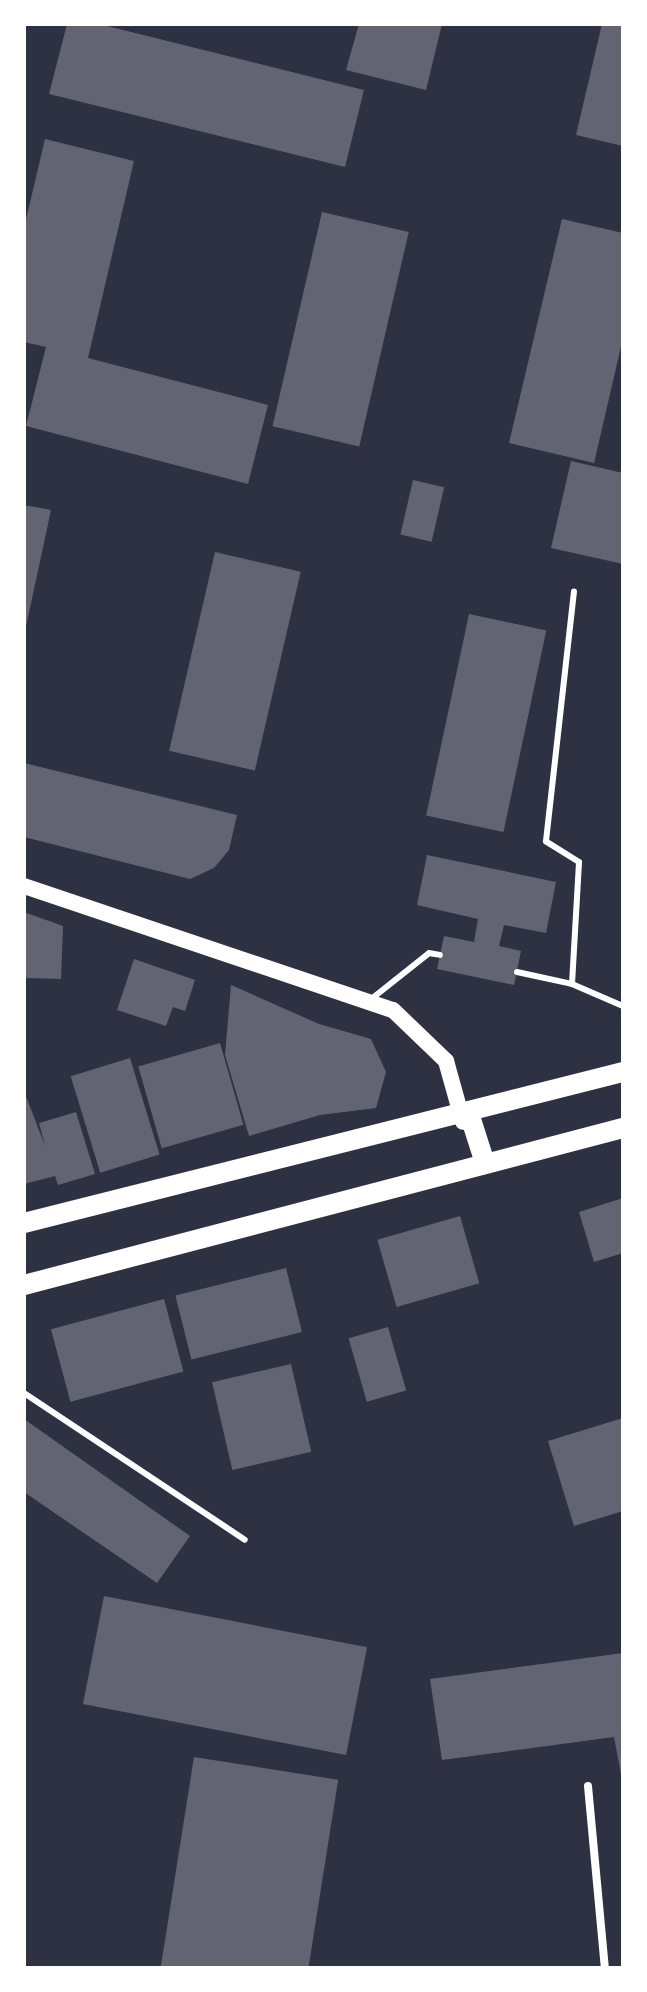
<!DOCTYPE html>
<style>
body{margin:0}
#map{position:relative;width:647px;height:1992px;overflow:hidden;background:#2d3142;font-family:"DejaVu Sans",sans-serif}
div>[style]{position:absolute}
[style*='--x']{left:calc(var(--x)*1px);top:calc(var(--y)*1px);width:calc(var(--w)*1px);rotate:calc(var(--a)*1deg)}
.building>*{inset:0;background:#626471;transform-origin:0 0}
.service>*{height:6px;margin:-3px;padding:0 3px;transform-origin:3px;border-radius:3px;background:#fff}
.minor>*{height:8px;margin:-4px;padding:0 4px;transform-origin:4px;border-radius:4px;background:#fff}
.secondary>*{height:16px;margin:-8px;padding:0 8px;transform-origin:8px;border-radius:8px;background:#fff}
.primary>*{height:20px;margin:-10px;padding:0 10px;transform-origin:10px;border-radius:10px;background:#fff}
span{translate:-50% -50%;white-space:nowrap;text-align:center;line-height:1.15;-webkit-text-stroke:6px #fff;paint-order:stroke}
.frame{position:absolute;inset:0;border:26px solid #fff;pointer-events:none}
</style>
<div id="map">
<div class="building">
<i style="clip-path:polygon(67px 24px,99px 24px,364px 90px,345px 167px,49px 94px)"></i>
<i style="clip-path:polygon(359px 24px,442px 24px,426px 90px,346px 70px)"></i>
<i style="clip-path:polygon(602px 24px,623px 24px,623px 146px,576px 135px)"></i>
<i style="clip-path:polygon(45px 139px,134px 161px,88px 358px,268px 405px,248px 484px,26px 426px,46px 347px,24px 342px,24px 228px)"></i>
<i style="left:322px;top:212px;width:89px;height:220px;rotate:13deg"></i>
<i style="clip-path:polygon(562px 219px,623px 233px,623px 338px,594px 463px,509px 443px)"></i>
<i style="clip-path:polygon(571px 461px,623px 473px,623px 564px,551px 548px)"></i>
<i style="left:413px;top:480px;width:32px;height:56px;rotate:13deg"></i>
<i style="clip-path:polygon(24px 505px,51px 510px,25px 631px,24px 631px)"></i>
<i style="left:215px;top:552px;width:88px;height:204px;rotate:13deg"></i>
<i style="left:469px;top:614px;width:79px;height:206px;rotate:12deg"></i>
<i style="clip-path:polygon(24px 763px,237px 815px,229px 850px,214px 868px,190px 879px,24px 837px)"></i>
<i style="clip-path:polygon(427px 855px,556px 882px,546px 933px,504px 925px,499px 946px,521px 951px,514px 985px,437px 969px,444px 936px,474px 942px,478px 919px,417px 905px)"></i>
<i style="clip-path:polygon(24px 912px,63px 926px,61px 979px,24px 978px)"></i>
<i style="clip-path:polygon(134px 959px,195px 980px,185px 1011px,173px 1007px,166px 1026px,117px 1010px)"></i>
<i style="clip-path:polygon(231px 985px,319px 1024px,371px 1039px,386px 1072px,376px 1108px,320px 1115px,249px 1136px,225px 1055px)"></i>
<i style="left:220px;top:1043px;width:85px;height:85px;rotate:74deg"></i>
<i style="left:130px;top:1058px;width:101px;height:62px;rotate:73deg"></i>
<i style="clip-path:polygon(24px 1091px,45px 1146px,39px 1123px,76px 1112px,95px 1174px,58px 1185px,55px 1176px,24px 1184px)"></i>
<i style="clip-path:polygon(623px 1198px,623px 1253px,594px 1262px,579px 1212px)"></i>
<i style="left:460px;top:1216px;width:70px;height:86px;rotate:74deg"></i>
<i style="left:286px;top:1268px;width:66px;height:114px;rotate:76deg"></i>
<i style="left:164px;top:1299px;width:75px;height:117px;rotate:75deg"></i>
<i style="left:388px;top:1327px;width:66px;height:41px;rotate:74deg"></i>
<i style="left:291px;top:1364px;width:90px;height:81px;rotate:77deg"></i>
<i style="clip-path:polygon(623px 1418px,623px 1511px,574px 1526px,548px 1441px)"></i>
<i style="clip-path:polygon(24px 1419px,190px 1536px,157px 1583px,24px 1492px)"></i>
<i style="left:104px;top:1596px;width:268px;height:110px;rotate:11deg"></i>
<i style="clip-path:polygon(623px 1653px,623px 1785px,614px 1737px,442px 1760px,430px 1679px)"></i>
<i style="left:194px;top:1757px;width:146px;height:213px;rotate:9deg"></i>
</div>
<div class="service">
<i style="--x:517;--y:972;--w:56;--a:12.3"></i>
<i style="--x:572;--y:984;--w:56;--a:23.3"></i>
<i style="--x:572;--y:984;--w:122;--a:-86.7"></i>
<i style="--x:579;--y:862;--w:39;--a:-148"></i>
<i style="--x:546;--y:841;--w:251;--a:-83.6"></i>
<i style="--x:370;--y:1000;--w:75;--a:-38.5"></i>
<i style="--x:429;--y:953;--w:11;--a:10"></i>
<i style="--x:24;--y:1393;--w:265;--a:33.6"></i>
</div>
<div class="minor">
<i style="--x:588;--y:1786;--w:183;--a:84.7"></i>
</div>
<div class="secondary">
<i style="--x:24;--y:886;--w:389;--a:18.6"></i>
<i style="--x:393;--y:1010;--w:74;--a:43.9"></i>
<i style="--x:446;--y:1061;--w:63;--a:74.4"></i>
</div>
<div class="primary">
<i style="--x:469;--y:1113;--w:52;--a:72.3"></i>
<i style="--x:24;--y:1223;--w:618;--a:-14.15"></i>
<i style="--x:24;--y:1285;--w:619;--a:-14.69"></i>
</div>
<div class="frame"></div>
</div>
